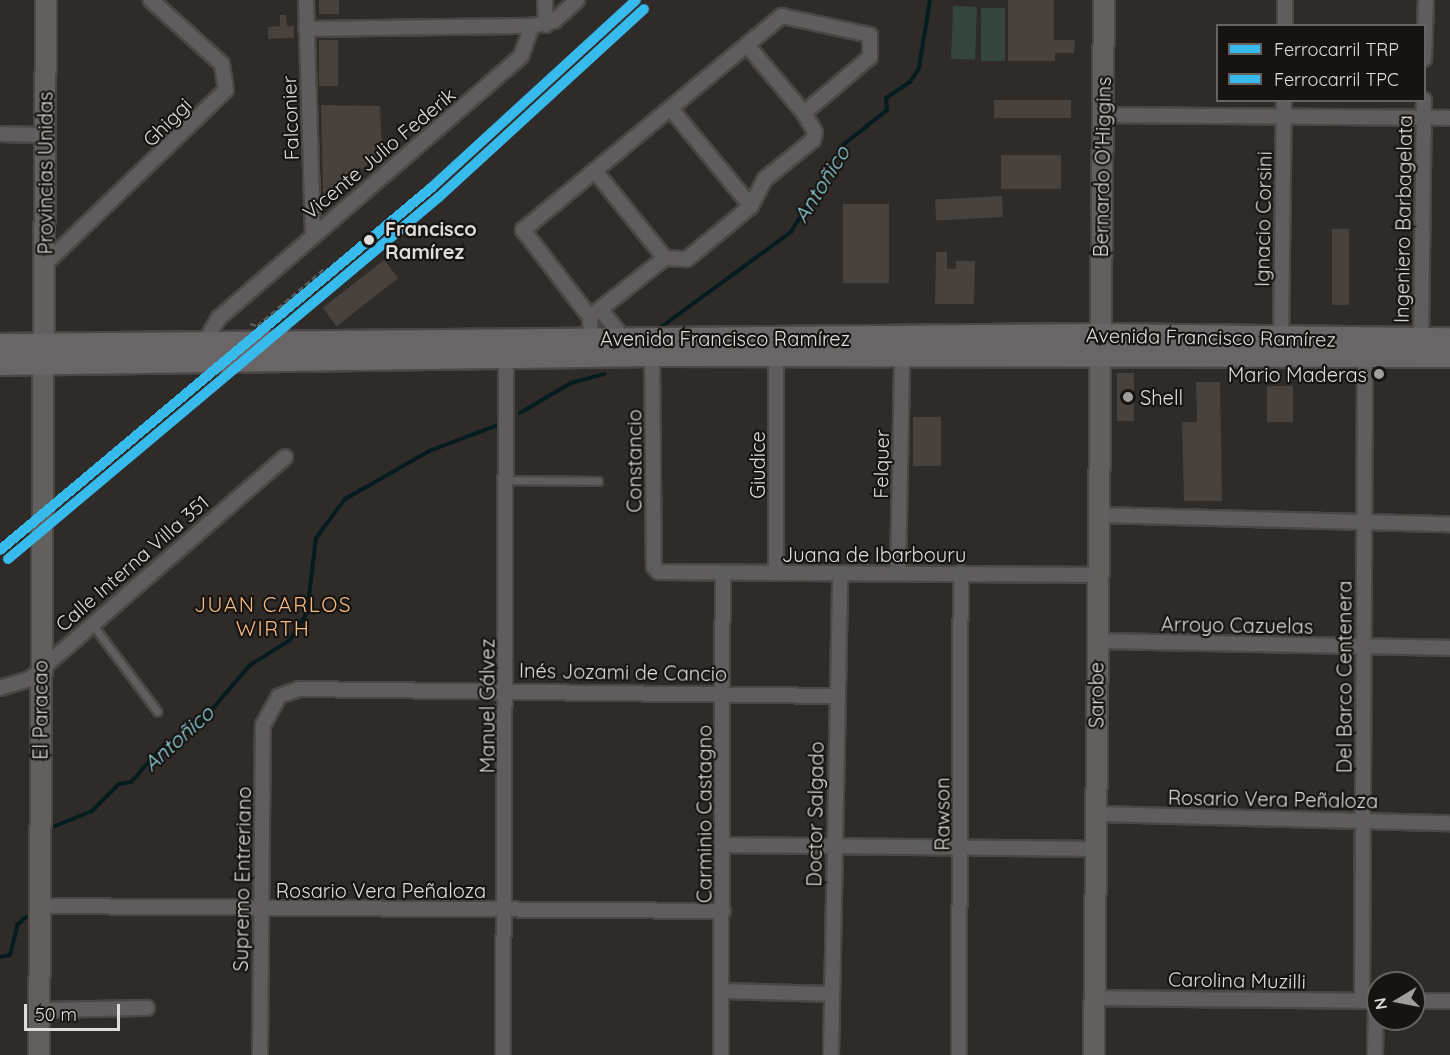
<!DOCTYPE html>
<meta charset="utf-8">
<style>
body{margin:0}
#map{position:relative;width:1450px;height:1055px;overflow:hidden;background:#2f2b28;font-family:Quicksand,sans-serif}
div>[style]{position:absolute}
[style*='--x']{left:calc(var(--x)*1px);top:calc(var(--y)*1px);width:calc(var(--w)*1px);rotate:calc(var(--a)*1deg)}
.green>*{inset:0;background:#34463d;transform-origin:0 0}
.stream>*{height:4px;margin:-2px;padding:0 2px;transform-origin:2px;border-radius:2px;background:#041c1d}
.building>*{inset:0;background:#48413c;transform-origin:0 0}
.path>*{height:2px;margin-top:-1px;transform-origin:0;background:repeating-linear-gradient(90deg,#615f5e 0 6px,transparent 0 9px)}
.roads{filter:drop-shadow(2px 0 #4b4745) drop-shadow(-2px 0 #4b4745) drop-shadow(0 2px #4b4745) drop-shadow(0 -2px #4b4745)}
.lane>*{height:7px;margin:-3.5px;padding:0 3.5px;transform-origin:3.5px;border-radius:3.5px;background:#5f5d5d}
.street>*{height:14px;margin:-7px;padding:0 7px;transform-origin:7px;border-radius:7px;background:#5f5d5d}
.secondary>*{height:20px;margin:-10px;padding:0 10px;transform-origin:10px;border-radius:10px;background:#62605f}
.primary>*{height:22px;margin:-11px;padding:0 11px;transform-origin:11px;border-radius:11px;background:#6a6667}
.rail-1>*{height:10px;margin:-5px;padding:0 5px;transform-origin:5px;border-radius:5px;background:#37bbed}
.rail-2>*{height:10px;margin:-5px;padding:0 5px;transform-origin:5px;border-radius:5px;background:#37bbed}
.dots>*{width:16px;height:16px;translate:-50% -50%;box-sizing:border-box;border:3px solid #171311;border-radius:50%}
span{translate:-50% -50%;white-space:nowrap;text-align:center;line-height:1.15;-webkit-text-stroke:4.5px #171311;paint-order:stroke}
.street-label{font-size:20px;color:#e1dcd9}
.stop-label{font-size:20px;color:#e1dcd9;font-weight:700}
.left{translate:0 -50%;text-align:left}
.poi-label{font-size:20px;color:#e1dcd9}
.right{translate:-100% -50%;text-align:right}
.water-label{font-size:21px;color:#90d9e0;font-style:italic}
.neighbourhood-label{font-size:21px;color:#f5ba81;letter-spacing:1.5px}
.legend{position:absolute;left:1216px;top:24px;width:210px;height:78px;box-sizing:border-box;background:#171311;border:2px solid #686361;margin:0;padding:8px 10px;list-style:none;font-size:18px;color:#e1dcd9}
.legend li{display:flex;align-items:center;gap:12px;height:30px}
.legend b{width:30px;border:2px solid #686361}
.north{position:absolute;left:1366px;top:971px;width:60px;height:60px;box-sizing:border-box;background:#171311;border:2px solid #686361;border-radius:50%;rotate:260deg;font-size:16px;font-weight:700;line-height:24px;text-align:center;color:#e1dcd9}
.north::after{content:'';display:block;margin:auto;width:21px;height:27px;background:#a39e9b;clip-path:polygon(50% 0,100% 100%,50% 72%,0 100%)}
.scale{position:absolute;left:24px;top:1004px;width:96px;height:27px;box-sizing:border-box;border:3px solid #e1dcd9;border-top:0;padding-left:8px;font-size:18px;line-height:21px;white-space:nowrap;color:#e1dcd9;-webkit-text-stroke:4px #171311;paint-order:stroke}
</style>
<div id="map">
<div class="green">
<i style="left:953px;top:6px;width:24px;height:53px;rotate:2deg"></i>
<i style="left:981px;top:8px;width:24px;height:53px"></i>
</div>
<div class="stream">
<i style="--x:657;--y:330;--w:166;--a:-36.2"></i>
<i style="--x:791;--y:232;--w:103;--a:-58.9"></i>
<i style="--x:844;--y:144;--w:55;--a:-38.3"></i>
<i style="--x:887;--y:110;--w:12;--a:-95"></i>
<i style="--x:886;--y:98;--w:29;--a:-34"></i>
<i style="--x:910;--y:82;--w:17;--a:-57"></i>
<i style="--x:919;--y:68;--w:69;--a:-80.8"></i>
<i style="--x:520;--y:413;--w:59;--a:-30.5"></i>
<i style="--x:571;--y:383;--w:35;--a:-15"></i>
<i style="--x:55;--y:826;--w:40;--a:-22"></i>
<i style="--x:92;--y:811;--w:38;--a:-45"></i>
<i style="--x:119;--y:784;--w:12;--a:-9"></i>
<i style="--x:131;--y:782;--w:50;--a:-48.3"></i>
<i style="--x:164;--y:745;--w:38;--a:-29"></i>
<i style="--x:197;--y:727;--w:82;--a:-49.5"></i>
<i style="--x:250;--y:665;--w:47;--a:-32"></i>
<i style="--x:290;--y:640;--w:32;--a:-58"></i>
<i style="--x:307;--y:613;--w:76;--a:-83.2"></i>
<i style="--x:316;--y:538;--w:49;--a:-53.4"></i>
<i style="--x:345;--y:499;--w:97;--a:-29.7"></i>
<i style="--x:429;--y:451;--w:76;--a:-20.8"></i>
<i style="--x:0;--y:957;--w:10;--a:-11"></i>
<i style="--x:10;--y:955;--w:32;--a:-76"></i>
<i style="--x:18;--y:924;--w:11;--a:-41"></i>
</div>
<div class="building">
<i style="left:319px;top:0;width:20px;height:14px"></i>
<i style="clip-path:polygon(1008px 0,1054px 0,1054px 40px,1075px 40px,1074px 53px,1055px 53px,1055px 61px,1008px 61px)"></i>
<i style="clip-path:polygon(280px 15px,286px 15px,287px 26px,294px 26px,294px 38px,268px 39px,268px 27px,280px 26px)"></i>
<i style="left:319px;top:40px;width:19px;height:46px"></i>
<i style="left:994px;top:100px;width:77px;height:18px"></i>
<i style="clip-path:polygon(321px 105px,380px 106px,382px 152px,329px 197px,323px 194px)"></i>
<i style="left:1061px;top:155px;width:34px;height:60px;rotate:90deg"></i>
<i style="left:1002px;top:196px;width:21px;height:67px;rotate:87deg"></i>
<i style="left:843px;top:204px;width:46px;height:79px"></i>
<i style="left:1332px;top:229px;width:17px;height:76px"></i>
<i style="clip-path:polygon(936px 252px,947px 252px,947px 269px,956px 269px,956px 261px,975px 261px,974px 304px,935px 304px)"></i>
<i style="left:384px;top:260px;width:23px;height:78px;rotate:52deg"></i>
<i style="left:1117px;top:373px;width:17px;height:48px"></i>
<i style="clip-path:polygon(1196px 382px,1220px 382px,1222px 501px,1184px 501px,1182px 422px,1197px 422px)"></i>
<i style="left:1293px;top:386px;width:36px;height:26px;rotate:90deg"></i>
<i style="left:913px;top:417px;width:28px;height:49px"></i>
</div>
<div class="path">
<i style="--x:250;--y:324;--w:7;--a:16"></i>
<i style="--x:257;--y:326;--w:88;--a:-40.4"></i>
</div>
<div class="roads">
<div class="lane">
<i style="--x:507;--y:480;--w:91;--a:0.6"></i>
<i style="--x:92;--y:624;--w:109;--a:53.2"></i>
</div>
<div class="street">
<i style="--x:306;--y:0;--w:234;--a:88.3"></i>
<i style="--x:545;--y:0;--w:25;--a:88"></i>
<i style="--x:1285;--y:26;--w:26;--a:-90"></i>
<i style="--x:306;--y:29;--w:226;--a:-0.8"></i>
<i style="--x:1424;--y:59;--w:59;--a:-88.1"></i>
<i style="--x:671;--y:109;--w:126;--a:50.5"></i>
<i style="--x:1103;--y:115;--w:347;--a:0.5"></i>
<i style="--x:0;--y:134;--w:45;--a:1.3"></i>
<i style="--x:595;--y:171;--w:112;--a:51.2"></i>
<i style="--x:44;--y:265;--w:252;--a:-43.9"></i>
<i style="--x:226;--y:90;--w:26;--a:-99"></i>
<i style="--x:222;--y:64;--w:96;--a:-138"></i>
<i style="--x:602;--y:311;--w:36;--a:52"></i>
<i style="--x:590;--y:317;--w:95;--a:-38.2"></i>
<i style="--x:665;--y:258;--w:22;--a:3"></i>
<i style="--x:687;--y:259;--w:83;--a:-39.6"></i>
<i style="--x:751;--y:206;--w:30;--a:-63"></i>
<i style="--x:765;--y:179;--w:62;--a:-39.1"></i>
<i style="--x:813;--y:140;--w:8;--a:-76"></i>
<i style="--x:815;--y:132;--w:22;--a:-120"></i>
<i style="--x:804;--y:113;--w:89;--a:-130"></i>
<i style="--x:1281;--y:338;--w:238;--a:-89.3"></i>
<i style="--x:591;--y:339;--w:22;--a:-93"></i>
<i style="--x:590;--y:317;--w:110;--a:-127.6"></i>
<i style="--x:523;--y:230;--w:336;--a:-39.6"></i>
<i style="--x:782;--y:16;--w:90;--a:12.2"></i>
<i style="--x:870;--y:35;--w:22;--a:90"></i>
<i style="--x:870;--y:57;--w:87;--a:139.7"></i>
<i style="--x:1421;--y:339;--w:239;--a:-89.3"></i>
<i style="--x:205;--y:342;--w:28;--a:-60"></i>
<i style="--x:219;--y:318;--w:400;--a:-40.9"></i>
<i style="--x:521;--y:56;--w:32;--a:-70"></i>
<i style="--x:532;--y:26;--w:23;--a:-13"></i>
<i style="--x:554;--y:21;--w:31;--a:-42"></i>
<i style="--x:652;--y:355;--w:212;--a:89.5"></i>
<i style="--x:654;--y:567;--w:7;--a:45"></i>
<i style="--x:659;--y:572;--w:437;--a:0.4"></i>
<i style="--x:1097;--y:515;--w:353;--a:1.5"></i>
<i style="--x:776;--y:573;--w:217;--a:-90"></i>
<i style="--x:898;--y:573;--w:217;--a:-88.9"></i>
<i style="--x:1096;--y:641;--w:354;--a:1.1"></i>
<i style="--x:0;--y:688;--w:31;--a:-17"></i>
<i style="--x:30;--y:679;--w:338;--a:-41"></i>
<i style="--x:1095;--y:814;--w:355;--a:1.5"></i>
<i style="--x:723;--y:845;--w:371;--a:0.6"></i>
<i style="--x:40;--y:906;--w:683;--a:0.42"></i>
<i style="--x:723;--y:991;--w:108;--a:1.6"></i>
<i style="--x:1095;--y:998;--w:283;--a:0.6"></i>
<i style="--x:1362;--y:1001;--w:647;--a:-89.73"></i>
<i style="--x:1414;--y:1001;--w:36;--a:0"></i>
<i style="--x:39;--y:1010;--w:108;--a:-1.1"></i>
<i style="--x:260;--y:1055;--w:330;--a:-89.5"></i>
<i style="--x:263;--y:725;--w:33;--a:-61"></i>
<i style="--x:279;--y:696;--w:21;--a:-19"></i>
<i style="--x:299;--y:689;--w:537;--a:0.75"></i>
<i style="--x:503;--y:1055;--w:698;--a:-89.75"></i>
<i style="--x:721;--y:1055;--w:481;--a:-89.8"></i>
<i style="--x:831;--y:1055;--w:482;--a:-88.9"></i>
<i style="--x:959;--y:1055;--w:482;--a:-89.8"></i>
<i style="--x:1375;--y:1055;--w:54;--a:-88.9"></i>
</div>
<div class="secondary">
<i style="--x:39;--y:1055;--w:1055;--a:-89.62"></i>
<i style="--x:1094;--y:1055;--w:1055;--a:-89.46"></i>
</div>
<div class="primary">
<i style="--x:0;--y:345;--w:1099;--a:-0.52"></i>
<i style="--x:1099;--y:335;--w:351;--a:0.7"></i>
<i style="--x:0;--y:364;--w:650;--a:-0.79"></i>
<i style="--x:650;--y:355;--w:800;--a:0.07"></i>
</div>
</div>
<div class="rail-1">
<i style="--x:0;--y:550;--w:563;--a:-40.03"></i>
<i style="--x:431;--y:188;--w:278;--a:-42.5"></i>
</div>
<div class="rail-2">
<i style="--x:8;--y:559;--w:563;--a:-40.03"></i>
<i style="--x:439;--y:197;--w:278;--a:-42.5"></i>
</div>
<div class="dots">
<i style="left:369px;top:240px;background:#e1dcd9"></i>
<i style="left:1379px;top:374px;background:#a39e9b"></i>
<i style="left:1128px;top:397px;background:#a39e9b"></i>
</div>
<div class="street-label">
<span style="left:290px;top:118px;rotate:-92deg">Falconier</span>
<span style="left:167px;top:122px;rotate:-45deg">Ghiggi</span>
<span style="left:379px;top:153px;rotate:-40deg">Vicente Julio Federik</span>
<span style="left:1102px;top:167px;rotate:-89deg">Bernardo O'Higgins</span>
<span style="left:45px;top:173px;rotate:-90deg">Provincias Unidas</span>
<span style="left:1263px;top:219px;rotate:-89deg">Ignacio Corsini</span>
<span style="left:1403px;top:219px;rotate:-89deg">Ingeniero Barbagelata</span>
<span style="left:1211px;top:337px;rotate:1deg">Avenida Francisco Ramírez</span>
<span style="left:725px;top:338px">Avenida Francisco Ramírez</span>
<span style="left:634px;top:461px;rotate:-90deg">Constancio</span>
<span style="left:881px;top:464px;rotate:-89deg">Felquer</span>
<span style="left:757px;top:465px;rotate:-90deg">Giudice</span>
<span style="left:874px;top:554px">Juana de Ibarbouru</span>
<span style="left:132px;top:563px;rotate:-41deg">Calle Interna Villa 351</span>
<span style="left:1237px;top:625px;rotate:1deg">Arroyo Cazuelas</span>
<span style="left:623px;top:672px;rotate:1deg">Inés Jozami de Cancio</span>
<span style="left:1344px;top:677px;rotate:-90deg">Del Barco Centenera</span>
<span style="left:1096px;top:695px;rotate:-90deg">Sarobe</span>
<span style="left:487px;top:706px;rotate:-90deg">Manuel Gálvez</span>
<span style="left:40px;top:710px;rotate:-90deg">El Paracao</span>
<span style="left:1273px;top:799px;rotate:1deg">Rosario Vera Peñaloza</span>
<span style="left:704px;top:814px;rotate:-90deg">Carminio Castagno</span>
<span style="left:815px;top:814px;rotate:-89deg">Doctor Salgado</span>
<span style="left:942px;top:814px;rotate:-90deg">Rawson</span>
<span style="left:242px;top:879px;rotate:-89deg">Supremo Entreriano</span>
<span style="left:381px;top:890px">Rosario Vera Peñaloza</span>
<span style="left:1237px;top:980px;rotate:1deg">Carolina Muzilli</span>
</div>
<div class="stop-label">
<span class="left" style="left:385px;top:240px">Francisco<br>Ramírez</span>
</div>
<div class="poi-label">
<span class="right" style="left:1367px;top:374px">Mario Maderas</span>
<span class="left" style="left:1140px;top:397px">Shell</span>
</div>
<div class="water-label">
<span style="left:821px;top:184px;rotate:-58deg">Antoñico</span>
<span style="left:178px;top:738px;rotate:-42deg">Antoñico</span>
</div>
<div class="neighbourhood-label">
<span style="left:273px;top:616px">JUAN CARLOS<br>WIRTH</span>
</div>
<ul class="legend">
<li><b style="height:8px;background:#37bbed"></b>Ferrocarril TRP</li>
<li><b style="height:8px;background:#37bbed"></b>Ferrocarril TPC</li>
</ul>
<div class="north">N</div>
<div class="scale">50 m</div>
</div>
